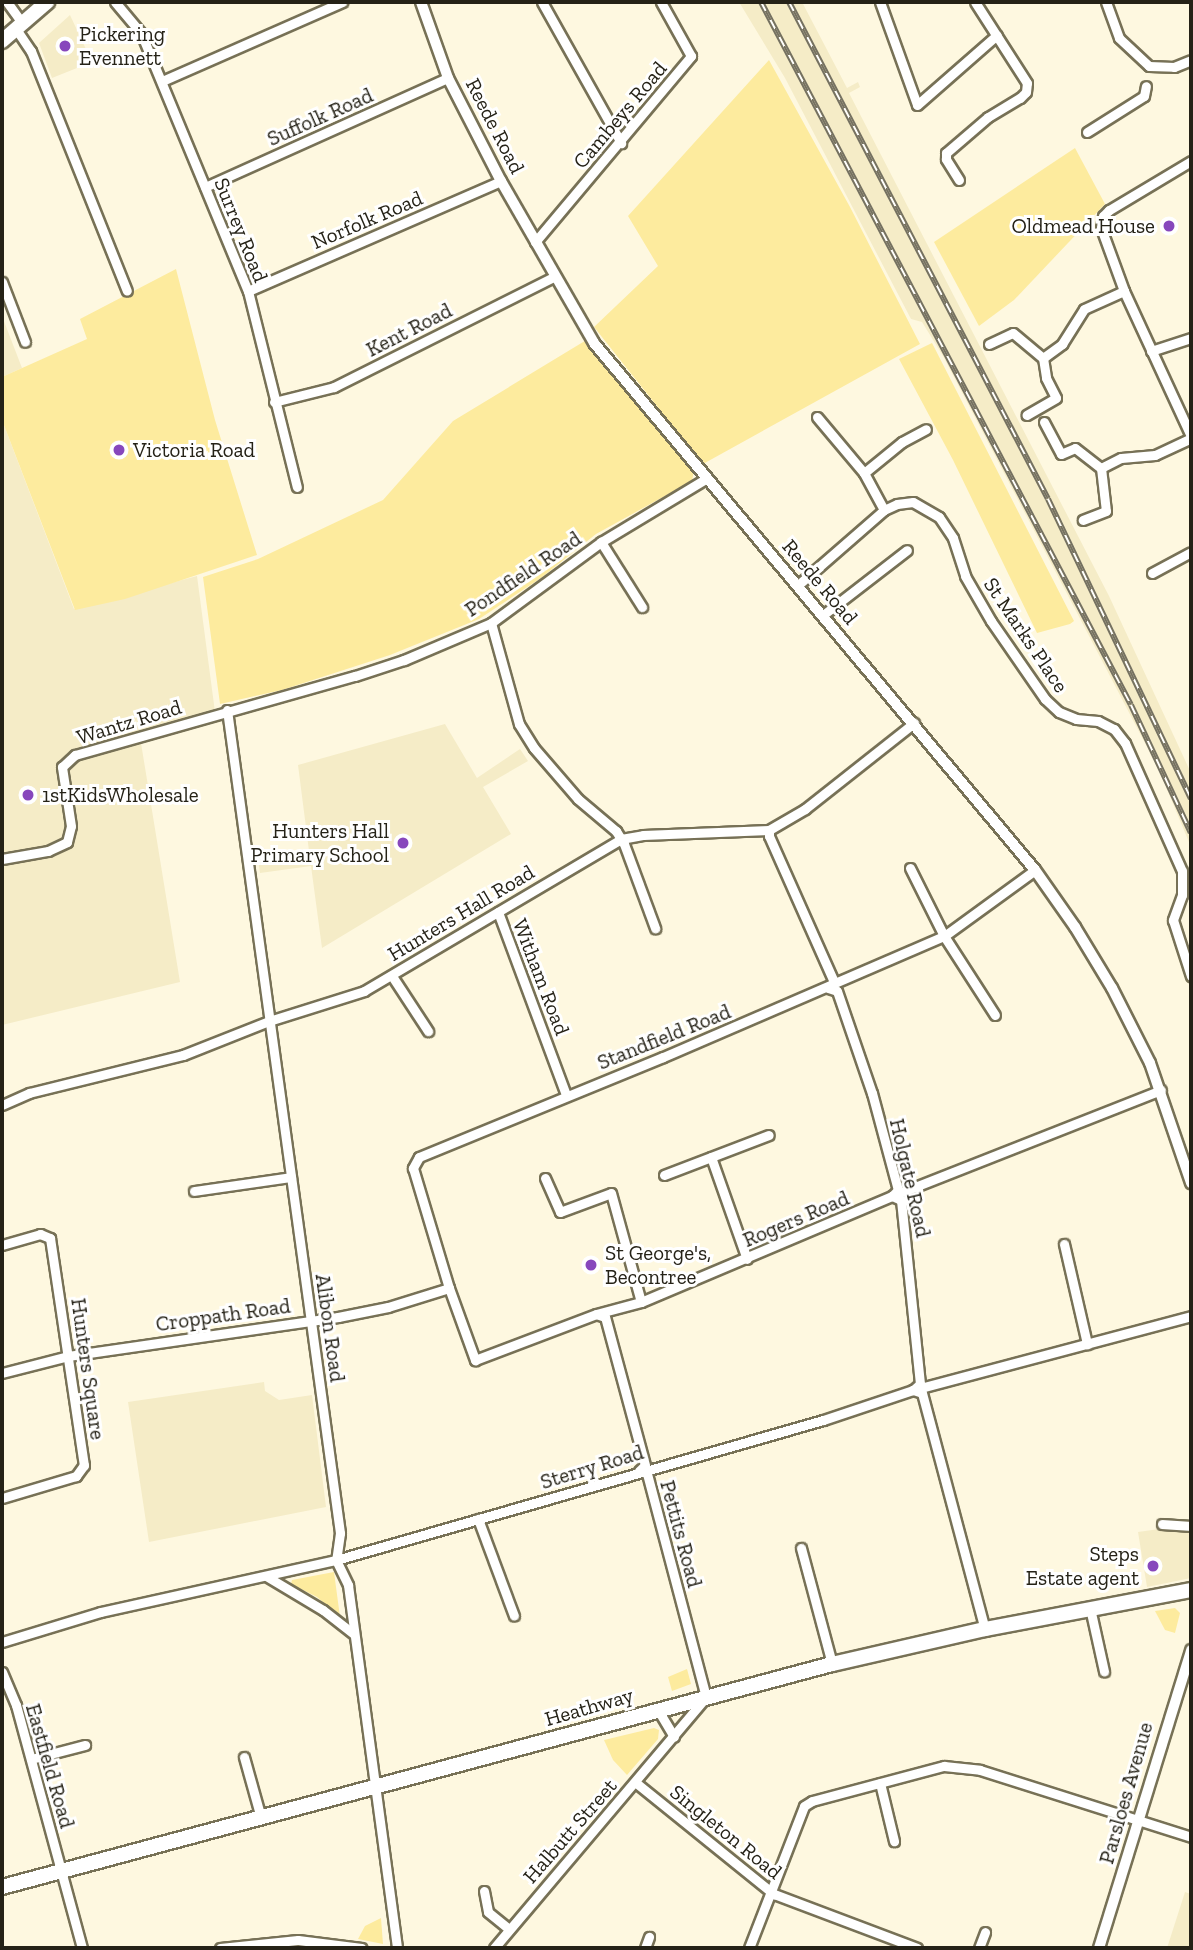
<!DOCTYPE html>
<style>
body{margin:0}
#map{position:relative;width:1193px;height:1950px;overflow:hidden;background:#fef8e0;font-family:"Zilla Slab",serif}
div>[style]{position:absolute}
[style*='--x']{left:calc(var(--x)*1px);top:calc(var(--y)*1px);width:calc(var(--w)*1px);rotate:calc(var(--a)*1deg)}
.built>*{inset:0;background:#f5ecc7}
.green>*{inset:0;background:#fdeb9e}
.roads{filter:drop-shadow(2px 0 #777156) drop-shadow(-2px 0 #777156) drop-shadow(0 2px #777156) drop-shadow(0 -2px #777156)}
.minor>*{height:9px;margin:-4.5px;padding:0 4.5px;transform-origin:4.5px;border-radius:4.5px;background:#fff}
.tertiary>*{height:10px;margin:-5px;padding:0 5px;transform-origin:5px;border-radius:5px;background:#fff}
.primary>*{height:14px;margin:-7px;padding:0 7px;transform-origin:7px;border-radius:7px;background:#fff}
.rail>*{height:6px;margin-top:-3px;transform-origin:0;background:repeating-linear-gradient(90deg,#fff 0 10px,#757161 0 20px);box-sizing:border-box;border-block:2px solid #757161}
.dots>*{width:19px;height:19px;translate:-50% -50%;box-sizing:border-box;border:4px solid #fff;border-radius:50%}
span{translate:-50% -50%;white-space:nowrap;text-align:center;line-height:1.15;-webkit-text-stroke:6px #fff;paint-order:stroke}
.poi-label{font-size:21px;color:#252217}
.left{translate:0 -50%;text-align:left}
.right{translate:-100% -50%;text-align:right}
.street-label{font-size:21px;color:#252217}
.frame{position:absolute;inset:0;border:4px solid #252217;pointer-events:none}
</style>
<div id="map">
<div class="built">
<i style="clip-path:polygon(739px 2px,802px 2px,847px 88px,858px 82px,860px 87px,849px 93px,1109px 596px,1191px 773px,1191px 847px,1159px 770px,943px 356px,922px 322px,911px 319px,785px 78px)"></i>
<i style="clip-path:polygon(70px 15px,92px 62px,52px 78px,39px 43px)"></i>
<i style="clip-path:polygon(2px 316px,22px 368px,2px 377px)"></i>
<i style="clip-path:polygon(2px 420px,74px 609px,197px 576px,215px 712px,141px 743px,180px 982px,2px 1025px)"></i>
<i style="clip-path:polygon(445px 724px,477px 778px,520px 749px,528px 761px,483px 787px,511px 834px,322px 948px,311px 866px,260px 873px,258px 858px,309px 851px,298px 765px)"></i>
<i style="clip-path:polygon(264px 1382px,265px 1391px,279px 1400px,312px 1395px,326px 1507px,149px 1542px,128px 1402px)"></i>
<i style="clip-path:polygon(1158px 1520px,1191px 1523px,1191px 1578px,1147px 1587px,1138px 1532px,1159px 1529px)"></i>
<i style="clip-path:polygon(1185px 1892px,1191px 1894px,1191px 1948px,1167px 1948px)"></i>
</div>
<div class="green">
<i style="clip-path:polygon(769px 60px,850px 207px,920px 344px,703px 464px,594px 327px,658px 266px,628px 216px)"></i>
<i style="clip-path:polygon(1075px 148px,1105px 204px,1014px 300px,979px 326px,934px 242px)"></i>
<i style="clip-path:polygon(176px 269px,215px 420px,257px 555px,125px 599px,75px 610px,2px 420px,2px 377px,87px 339px,80px 319px)"></i>
<i style="clip-path:polygon(593px 336px,695px 465px,692px 481px,596px 534px,541px 578px,479px 619px,390px 655px,282px 690px,220px 704px,203px 577px,258px 559px,383px 500px,453px 421px)"></i>
<i style="clip-path:polygon(932px 343px,1074px 621px,1070px 624px,1037px 633px,953px 460px,899px 359px)"></i>
<i style="clip-path:polygon(334px 1572px,340px 1617px,317px 1597px,291px 1584px,292px 1580px)"></i>
<i style="clip-path:polygon(1175px 1608px,1180px 1613px,1175px 1633px,1165px 1630px,1155px 1611px)"></i>
<i style="clip-path:polygon(687px 1669px,691px 1684px,672px 1691px,668px 1677px)"></i>
<i style="clip-path:polygon(654px 1728px,659px 1730px,658px 1739px,627px 1775px,613px 1760px,604px 1740px)"></i>
<i style="clip-path:polygon(381px 1918px,383px 1944px,358px 1939px,365px 1926px)"></i>
</div>
<div class="roads">
<div class="minor">
<i style="--x:7;--y:2;--w:26;--a:54"></i>
<i style="--x:115;--y:2;--w:40;--a:50"></i>
<i style="--x:141;--y:33;--w:279;--a:67.5"></i>
<i style="--x:248;--y:291;--w:202;--a:76"></i>
<i style="--x:542;--y:2;--w:162;--a:60.7"></i>
<i style="--x:880;--y:2;--w:109;--a:70.2"></i>
<i style="--x:917;--y:105;--w:106;--a:-41.2"></i>
<i style="--x:1106;--y:2;--w:38;--a:70"></i>
<i style="--x:1119;--y:38;--w:41;--a:43"></i>
<i style="--x:1149;--y:66;--w:25;--a:2"></i>
<i style="--x:1174;--y:67;--w:18;--a:-22"></i>
<i style="--x:16;--y:29;--w:27;--a:56"></i>
<i style="--x:31;--y:51;--w:258;--a:68.2"></i>
<i style="--x:162;--y:81;--w:197;--a:-23.7"></i>
<i style="--x:1087;--y:132;--w:67;--a:-32.3"></i>
<i style="--x:1144;--y:96;--w:10;--a:-79"></i>
<i style="--x:1191;--y:161;--w:96;--a:149.1"></i>
<i style="--x:1109;--y:210;--w:8;--a:135"></i>
<i style="--x:1103;--y:216;--w:12;--a:99"></i>
<i style="--x:1101;--y:228;--w:67;--a:69.9"></i>
<i style="--x:1124;--y:291;--w:160;--a:65.2"></i>
<i style="--x:959;--y:180;--w:25;--a:-122"></i>
<i style="--x:946;--y:159;--w:6;--a:-90"></i>
<i style="--x:946;--y:153;--w:55;--a:-40.6"></i>
<i style="--x:988;--y:117;--w:37;--a:-31"></i>
<i style="--x:1020;--y:98;--w:8;--a:-45"></i>
<i style="--x:1026;--y:92;--w:9;--a:-84"></i>
<i style="--x:1027;--y:83;--w:96;--a:-122.7"></i>
<i style="--x:205;--y:187;--w:266;--a:-24.2"></i>
<i style="--x:535;--y:242;--w:243;--a:-50"></i>
<i style="--x:691;--y:56;--w:62;--a:-119.1"></i>
<i style="--x:2;--y:282;--w:64;--a:69"></i>
<i style="--x:248;--y:291;--w:276;--a:-23.5"></i>
<i style="--x:989;--y:344;--w:26;--a:-25"></i>
<i style="--x:1013;--y:333;--w:39;--a:40"></i>
<i style="--x:1043;--y:358;--w:20;--a:81"></i>
<i style="--x:1046;--y:378;--w:22;--a:63"></i>
<i style="--x:1056;--y:398;--w:34;--a:150"></i>
<i style="--x:1151;--y:351;--w:42;--a:-18"></i>
<i style="--x:1043;--y:358;--w:24;--a:-36"></i>
<i style="--x:1062;--y:344;--w:41;--a:-57.8"></i>
<i style="--x:1084;--y:309;--w:44;--a:-24.2"></i>
<i style="--x:274;--y:402;--w:62;--a:-14"></i>
<i style="--x:334;--y:387;--w:246;--a:-26.6"></i>
<i style="--x:817;--y:417;--w:73;--a:50"></i>
<i style="--x:864;--y:473;--w:42;--a:61.6"></i>
<i style="--x:1044;--y:422;--w:36;--a:62"></i>
<i style="--x:1061;--y:454;--w:15;--a:-23"></i>
<i style="--x:1075;--y:448;--w:33;--a:38"></i>
<i style="--x:1101;--y:468;--w:43;--a:83.4"></i>
<i style="--x:1106;--y:511;--w:25;--a:159"></i>
<i style="--x:1101;--y:468;--w:22;--a:-27"></i>
<i style="--x:1121;--y:458;--w:34;--a:-5"></i>
<i style="--x:1155;--y:455;--w:40;--a:-25"></i>
<i style="--x:864;--y:473;--w:49;--a:-39.2"></i>
<i style="--x:902;--y:442;--w:27;--a:-28"></i>
<i style="--x:601;--y:542;--w:77;--a:57.8"></i>
<i style="--x:1152;--y:573;--w:44;--a:-28.3"></i>
<i style="--x:798;--y:585;--w:114;--a:-41.1"></i>
<i style="--x:884;--y:510;--w:14;--a:-25"></i>
<i style="--x:897;--y:504;--w:16;--a:-7"></i>
<i style="--x:913;--y:502;--w:30;--a:30"></i>
<i style="--x:939;--y:517;--w:25;--a:56"></i>
<i style="--x:953;--y:538;--w:40;--a:72"></i>
<i style="--x:965;--y:576;--w:52;--a:60"></i>
<i style="--x:991;--y:621;--w:95;--a:55.3"></i>
<i style="--x:1045;--y:699;--w:19;--a:43"></i>
<i style="--x:1059;--y:712;--w:18;--a:22"></i>
<i style="--x:1076;--y:719;--w:22;--a:5"></i>
<i style="--x:1098;--y:721;--w:18;--a:27"></i>
<i style="--x:1114;--y:729;--w:18;--a:52"></i>
<i style="--x:1125;--y:743;--w:140;--a:66"></i>
<i style="--x:1182;--y:871;--w:24;--a:90"></i>
<i style="--x:1182;--y:895;--w:27;--a:110"></i>
<i style="--x:1173;--y:920;--w:59;--a:72.2"></i>
<i style="--x:823;--y:615;--w:106;--a:-37.7"></i>
<i style="--x:491;--y:623;--w:105;--a:74.5"></i>
<i style="--x:519;--y:724;--w:28;--a:58"></i>
<i style="--x:534;--y:748;--w:67;--a:49.2"></i>
<i style="--x:578;--y:799;--w:50;--a:40.1"></i>
<i style="--x:616;--y:831;--w:15;--a:58"></i>
<i style="--x:624;--y:844;--w:90;--a:69.7"></i>
<i style="--x:227;--y:710;--w:831;--a:82.18"></i>
<i style="--x:340;--y:1533;--w:27;--a:98"></i>
<i style="--x:336;--y:1560;--w:28;--a:64"></i>
<i style="--x:348;--y:1585;--w:366;--a:82.3"></i>
<i style="--x:769;--y:830;--w:6;--a:90"></i>
<i style="--x:769;--y:836;--w:160;--a:66"></i>
<i style="--x:834;--y:982;--w:8;--a:135"></i>
<i style="--x:828;--y:988;--w:9;--a:18"></i>
<i style="--x:837;--y:991;--w:108;--a:71.1"></i>
<i style="--x:872;--y:1093;--w:100;--a:75"></i>
<i style="--x:898;--y:1190;--w:8;--a:135"></i>
<i style="--x:892;--y:1196;--w:10;--a:24"></i>
<i style="--x:901;--y:1200;--w:185;--a:84.1"></i>
<i style="--x:920;--y:1384;--w:9;--a:139"></i>
<i style="--x:913;--y:1390;--w:9;--a:18"></i>
<i style="--x:922;--y:1393;--w:244;--a:75.1"></i>
<i style="--x:2;--y:859;--w:47;--a:-9.9"></i>
<i style="--x:48;--y:851;--w:21;--a:-25"></i>
<i style="--x:67;--y:842;--w:16;--a:-76"></i>
<i style="--x:71;--y:826;--w:60;--a:-98.7"></i>
<i style="--x:62;--y:767;--w:18;--a:-43"></i>
<i style="--x:75;--y:755;--w:291;--a:-15.8"></i>
<i style="--x:355;--y:676;--w:52;--a:-18.1"></i>
<i style="--x:404;--y:660;--w:95;--a:-23"></i>
<i style="--x:491;--y:623;--w:137;--a:-36.4"></i>
<i style="--x:601;--y:542;--w:124;--a:-31.1"></i>
<i style="--x:910;--y:868;--w:76;--a:63.4"></i>
<i style="--x:944;--y:936;--w:94;--a:57.2"></i>
<i style="--x:1035;--y:870;--w:112;--a:144"></i>
<i style="--x:944;--y:936;--w:306;--a:156.7"></i>
<i style="--x:663;--y:1057;--w:264;--a:157.7"></i>
<i style="--x:419;--y:1157;--w:13;--a:119"></i>
<i style="--x:413;--y:1168;--w:125;--a:73.3"></i>
<i style="--x:449;--y:1288;--w:77;--a:70.1"></i>
<i style="--x:475;--y:1360;--w:129;--a:-20.8"></i>
<i style="--x:596;--y:1314;--w:47;--a:-14.9"></i>
<i style="--x:641;--y:1302;--w:272;--a:-22.9"></i>
<i style="--x:892;--y:1196;--w:289;--a:-21.5"></i>
<i style="--x:498;--y:912;--w:195;--a:69.6"></i>
<i style="--x:392;--y:976;--w:66;--a:56.8"></i>
<i style="--x:2;--y:1105;--w:30;--a:-24"></i>
<i style="--x:29;--y:1093;--w:159;--a:-13.9"></i>
<i style="--x:183;--y:1055;--w:92;--a:-21.6"></i>
<i style="--x:269;--y:1021;--w:100;--a:-17.5"></i>
<i style="--x:364;--y:991;--w:299;--a:-30.6"></i>
<i style="--x:621;--y:839;--w:22;--a:-10"></i>
<i style="--x:643;--y:835;--w:126;--a:-2.3"></i>
<i style="--x:769;--y:830;--w:42;--a:-30.3"></i>
<i style="--x:805;--y:809;--w:139;--a:-38.3"></i>
<i style="--x:711;--y:1157;--w:108;--a:70.6"></i>
<i style="--x:664;--y:1175;--w:112;--a:-20.9"></i>
<i style="--x:545;--y:1178;--w:37;--a:66"></i>
<i style="--x:560;--y:1212;--w:54;--a:-20.4"></i>
<i style="--x:611;--y:1193;--w:113;--a:74.6"></i>
<i style="--x:194;--y:1191;--w:98;--a:-8.2"></i>
<i style="--x:1064;--y:1244;--w:103;--a:77"></i>
<i style="--x:2;--y:1245;--w:40;--a:-16"></i>
<i style="--x:40;--y:1234;--w:11;--a:22"></i>
<i style="--x:50;--y:1238;--w:230;--a:81.5"></i>
<i style="--x:84;--y:1465;--w:14;--a:126"></i>
<i style="--x:76;--y:1476;--w:77;--a:163.4"></i>
<i style="--x:2;--y:1373;--w:68;--a:-14.4"></i>
<i style="--x:68;--y:1356;--w:273;--a:-8.2"></i>
<i style="--x:338;--y:1317;--w:51;--a:-11.3"></i>
<i style="--x:388;--y:1307;--w:64;--a:-17.3"></i>
<i style="--x:478;--y:1519;--w:103;--a:69.6"></i>
<i style="--x:1162;--y:1524;--w:29;--a:4"></i>
<i style="--x:801;--y:1548;--w:120;--a:75"></i>
<i style="--x:266;--y:1576;--w:66;--a:30.8"></i>
<i style="--x:323;--y:1610;--w:39;--a:38"></i>
<i style="--x:1090;--y:1608;--w:65;--a:77.5"></i>
<i style="--x:2;--y:1642;--w:103;--a:-16.9"></i>
<i style="--x:101;--y:1612;--w:241;--a:-12.5"></i>
<i style="--x:336;--y:1560;--w:507;--a:-16.04"></i>
<i style="--x:823;--y:1420;--w:95;--a:-18.4"></i>
<i style="--x:913;--y:1390;--w:288;--a:-14.9"></i>
<i style="--x:2;--y:1672;--w:36;--a:67"></i>
<i style="--x:16;--y:1705;--w:252;--a:74.8"></i>
<i style="--x:658;--y:1710;--w:31;--a:59"></i>
<i style="--x:244;--y:1757;--w:63;--a:74.4"></i>
<i style="--x:31;--y:1759;--w:56;--a:-14.5"></i>
<i style="--x:635;--y:1782;--w:179;--a:38.9"></i>
<i style="--x:774;--y:1894;--w:153;--a:20.7"></i>
<i style="--x:880;--y:1783;--w:60;--a:76.4"></i>
<i style="--x:484;--y:1891;--w:21;--a:79"></i>
<i style="--x:488;--y:1912;--w:27;--a:39"></i>
<i style="--x:220;--y:1948;--w:78;--a:-5.9"></i>
<i style="--x:298;--y:1940;--w:64;--a:7.2"></i>
<i style="--x:494;--y:1948;--w:329;--a:-49.8"></i>
<i style="--x:706;--y:1697;--w:232;--a:-104.8"></i>
<i style="--x:647;--y:1473;--w:8;--a:-166"></i>
<i style="--x:639;--y:1471;--w:8;--a:-45"></i>
<i style="--x:645;--y:1465;--w:153;--a:-105.1"></i>
<i style="--x:605;--y:1317;--w:9;--a:-162"></i>
<i style="--x:645;--y:1948;--w:12;--a:-70"></i>
<i style="--x:749;--y:1948;--w:152;--a:-68.8"></i>
<i style="--x:804;--y:1806;--w:9;--a:-32"></i>
<i style="--x:812;--y:1801;--w:137;--a:-14.9"></i>
<i style="--x:944;--y:1766;--w:36;--a:6"></i>
<i style="--x:980;--y:1770;--w:221;--a:17.6"></i>
<i style="--x:979;--y:1948;--w:17;--a:-69"></i>
</div>
<div class="tertiary">
<i style="--x:421;--y:2;--w:81;--a:70.4"></i>
<i style="--x:448;--y:78;--w:116;--a:62.8"></i>
<i style="--x:501;--y:181;--w:187;--a:60.1"></i>
<i style="--x:594;--y:343;--w:687;--a:50.08"></i>
<i style="--x:1035;--y:870;--w:70;--a:54.9"></i>
<i style="--x:1075;--y:927;--w:71;--a:58.8"></i>
<i style="--x:1112;--y:988;--w:84;--a:63.1"></i>
<i style="--x:1150;--y:1063;--w:127;--a:71.1"></i>
<i style="--x:1099;--y:1948;--w:312;--a:-72.8"></i>
</div>
<div class="primary">
<i style="--x:2;--y:41;--w:60;--a:-40.9"></i>
<i style="--x:2;--y:1887;--w:859;--a:-15.04"></i>
<i style="--x:832;--y:1664;--w:157;--a:-12.9"></i>
<i style="--x:985;--y:1629;--w:210;--a:-10.7"></i>
</div>
</div>
<div class="rail">
<i style="--x:761;--y:2;--w:794;--a:62.24"></i>
<i style="--x:1131;--y:705;--w:141;--a:64.9"></i>
<i style="--x:789;--y:2;--w:560;--a:62.47"></i>
<i style="--x:1048;--y:499;--w:332;--a:64.5"></i>
</div>
<div class="dots">
<i style="left:65px;top:46px;background:#8747bc"></i>
<i style="left:1169px;top:226px;background:#8747bc"></i>
<i style="left:119px;top:450px;background:#8747bc"></i>
<i style="left:28px;top:795px;background:#8747bc"></i>
<i style="left:403px;top:843px;background:#8747bc"></i>
<i style="left:591px;top:1265px;background:#8747bc"></i>
<i style="left:1153px;top:1566px;background:#8747bc"></i>
</div>
<div class="poi-label">
<span class="left" style="left:79px;top:46px">Pickering<br>Evennett</span>
<span class="right" style="left:1155px;top:226px">Oldmead House</span>
<span class="left" style="left:133px;top:450px">Victoria Road</span>
<span class="left" style="left:42px;top:795px">1stKidsWholesale</span>
<span class="right" style="left:389px;top:843px">Hunters Hall<br>Primary School</span>
<span class="left" style="left:605px;top:1265px">St George's,<br>Becontree</span>
<span class="right" style="left:1139px;top:1566px">Steps<br>Estate agent</span>
</div>
<div class="street-label">
<span style="left:620px;top:115px;rotate:-50deg">Cambeys Road</span>
<span style="left:320px;top:117px;rotate:-24deg">Suffolk Road</span>
<span style="left:495px;top:126px;rotate:63deg">Reede Road</span>
<span style="left:367px;top:220px;rotate:-23deg">Norfolk Road</span>
<span style="left:241px;top:230px;rotate:68deg">Surrey Road</span>
<span style="left:409px;top:330px;rotate:-27deg">Kent Road</span>
<span style="left:523px;top:574px;rotate:-34deg">Pondfield Road</span>
<span style="left:820px;top:582px;rotate:50deg">Reede Road</span>
<span style="left:1026px;top:635px;rotate:56deg">St Marks Place</span>
<span style="left:129px;top:722px;rotate:-17deg">Wantz Road</span>
<span style="left:461px;top:913px;rotate:-31deg">Hunters Hall Road</span>
<span style="left:541px;top:977px;rotate:69deg">Witham Road</span>
<span style="left:664px;top:1037px;rotate:-22deg">Standfield Road</span>
<span style="left:910px;top:1178px;rotate:77deg">Holgate Road</span>
<span style="left:796px;top:1219px;rotate:-23deg">Rogers Road</span>
<span style="left:223px;top:1315px;rotate:-8deg">Croppath Road</span>
<span style="left:330px;top:1328px;rotate:82deg">Alibon Road</span>
<span style="left:88px;top:1369px;rotate:82deg">Hunters Square</span>
<span style="left:592px;top:1467px;rotate:-17deg">Sterry Road</span>
<span style="left:681px;top:1534px;rotate:75deg">Pettits Road</span>
<span style="left:589px;top:1707px;rotate:-16deg">Heathway</span>
<span style="left:50px;top:1766px;rotate:74deg">Eastfield Road</span>
<span style="left:1126px;top:1793px;rotate:-74deg">Parsloes Avenue</span>
<span style="left:570px;top:1831px;rotate:-49deg">Halbutt Street</span>
<span style="left:726px;top:1832px;rotate:39deg">Singleton Road</span>
</div>
<div class="frame"></div>
</div>
